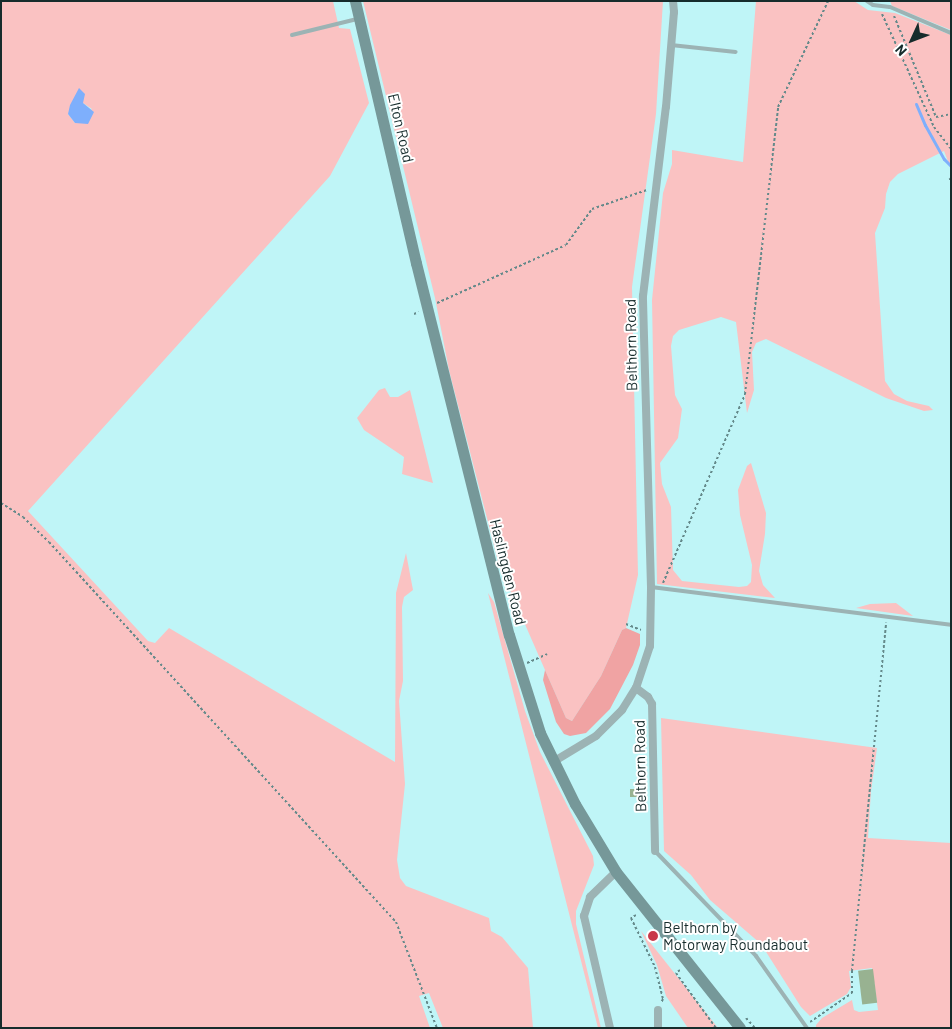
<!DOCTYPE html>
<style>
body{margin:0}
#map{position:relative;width:952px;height:1029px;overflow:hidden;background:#bff5f7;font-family:Barlow,sans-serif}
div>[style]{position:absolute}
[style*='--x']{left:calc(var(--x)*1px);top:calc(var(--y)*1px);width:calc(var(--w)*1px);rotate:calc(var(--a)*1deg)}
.green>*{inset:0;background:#fac2c2}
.forest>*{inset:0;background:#f0a3a3}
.water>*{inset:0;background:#7eaffc}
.stream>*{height:3px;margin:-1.5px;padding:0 1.5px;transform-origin:1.5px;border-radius:1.5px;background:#7eaffc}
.building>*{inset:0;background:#98b291;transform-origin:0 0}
.path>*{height:2px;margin-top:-1px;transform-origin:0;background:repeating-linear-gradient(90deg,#64898a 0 2.5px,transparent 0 5px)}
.service>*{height:4px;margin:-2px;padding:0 2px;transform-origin:2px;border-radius:2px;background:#9cb3b4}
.minor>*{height:8px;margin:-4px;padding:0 4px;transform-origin:4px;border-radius:4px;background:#9cb3b4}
.secondary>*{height:11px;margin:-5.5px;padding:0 5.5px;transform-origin:5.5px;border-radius:5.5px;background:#769899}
.dots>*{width:14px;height:14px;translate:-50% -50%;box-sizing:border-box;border:2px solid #fff;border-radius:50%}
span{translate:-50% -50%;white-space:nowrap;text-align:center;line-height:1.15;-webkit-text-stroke:4px #fff;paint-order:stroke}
.street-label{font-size:15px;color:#162c2c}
.poi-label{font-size:15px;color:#162c2c}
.left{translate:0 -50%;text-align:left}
.frame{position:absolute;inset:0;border:2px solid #162c2c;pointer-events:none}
.north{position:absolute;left:887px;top:15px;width:50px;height:50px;-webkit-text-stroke:4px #fff;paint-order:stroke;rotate:227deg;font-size:14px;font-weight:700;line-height:20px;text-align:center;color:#162c2c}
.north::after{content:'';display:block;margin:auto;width:18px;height:22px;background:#162c2c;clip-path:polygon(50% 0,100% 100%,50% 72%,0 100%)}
</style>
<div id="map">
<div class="green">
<i style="clip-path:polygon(evenodd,1px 1px,333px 1px,339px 28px,350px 29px,369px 103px,330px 176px,28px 511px,148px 641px,155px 643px,169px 628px,395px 762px,396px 593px,406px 553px,413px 590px,404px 597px,402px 607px,403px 681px,399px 701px,405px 784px,397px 860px,400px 878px,406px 886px,489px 918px,491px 931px,502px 937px,528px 968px,533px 1028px,443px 1028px,429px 993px,419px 996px,430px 1028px,1px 1028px,1px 1px,83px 99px,83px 103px,92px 109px,75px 123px,68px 114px,83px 99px)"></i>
<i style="clip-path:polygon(363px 1px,663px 1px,656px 114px,632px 287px,638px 575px,626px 628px,622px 630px,601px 676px,572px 721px,566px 718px,499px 565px,449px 370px,435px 298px)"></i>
<i style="clip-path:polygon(756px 1px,854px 1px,868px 10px,895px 13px,951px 35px,951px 169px,944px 151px,898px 174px,890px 182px,886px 194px,885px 208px,875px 233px,885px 381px,894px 394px,907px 401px,929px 406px,933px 410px,924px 411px,886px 398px,766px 339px,756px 343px,752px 352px,754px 390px,747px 413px,736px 322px,721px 317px,679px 330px,673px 336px,671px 346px,675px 395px,682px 409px,678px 438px,660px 463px,662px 484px,671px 507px,673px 570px,682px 581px,739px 587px,747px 586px,751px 582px,752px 565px,740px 515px,738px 490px,747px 466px,751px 463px,766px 513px,765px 534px,759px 571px,763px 585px,775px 598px,657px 584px,652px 300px,663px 193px,672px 164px,672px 150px,743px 162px)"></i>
<i style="clip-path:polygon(890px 1px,951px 1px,951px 30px,892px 6px)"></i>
<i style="clip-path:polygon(385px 388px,390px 397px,398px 397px,410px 390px,433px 483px,402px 474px,404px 457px,364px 430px,357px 418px,379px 390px)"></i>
<i style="clip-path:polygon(488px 593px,494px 602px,525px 711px,540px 752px,593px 856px,594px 865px,576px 911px,576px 924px,601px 1028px,598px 1028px)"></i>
<i style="clip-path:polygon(896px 603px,913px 616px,856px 608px,870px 604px)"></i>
<i style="clip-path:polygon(661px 718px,877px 748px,871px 791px,868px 838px,951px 843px,951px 1028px,816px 1028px,816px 1025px,822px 1018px,852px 1000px,854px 1010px,859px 1012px,878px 1010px,872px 968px,849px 971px,851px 987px,847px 994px,810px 1016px,801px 1007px,761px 944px,710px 900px,691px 875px,664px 851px)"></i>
<i style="clip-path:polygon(641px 931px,718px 1028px,688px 1028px,666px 996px,657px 965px)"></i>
</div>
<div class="forest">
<i style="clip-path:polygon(626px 628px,640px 634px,640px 645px,633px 665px,610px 709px,586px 733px,570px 736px,564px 734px,556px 722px,543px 680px,545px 670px,566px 718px,572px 721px,601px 676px,622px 630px)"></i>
</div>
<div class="water">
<i style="clip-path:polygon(79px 88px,85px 94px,83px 103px,94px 112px,88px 124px,75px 123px,68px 114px,70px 105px)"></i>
</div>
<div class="stream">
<i style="--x:916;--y:104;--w:23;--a:67"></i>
<i style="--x:925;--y:125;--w:39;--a:61"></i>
<i style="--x:944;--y:159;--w:10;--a:45"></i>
</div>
<div class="building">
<i style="left:630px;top:789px;width:7px;height:8px"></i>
<i style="left:873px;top:969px;width:34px;height:15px;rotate:83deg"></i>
</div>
<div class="path">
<i style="--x:882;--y:14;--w:124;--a:65.3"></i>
<i style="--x:934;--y:127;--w:28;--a:52"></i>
<i style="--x:894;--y:16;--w:109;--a:67.4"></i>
<i style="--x:936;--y:117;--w:15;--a:-11"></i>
<i style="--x:949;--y:180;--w:3;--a:-45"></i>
<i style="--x:437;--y:303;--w:141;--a:-24.2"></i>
<i style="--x:566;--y:245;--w:44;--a:-54.2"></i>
<i style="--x:592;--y:209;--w:58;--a:-19.1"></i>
<i style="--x:414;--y:314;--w:5;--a:-22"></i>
<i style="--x:1;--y:503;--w:26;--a:32"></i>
<i style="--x:23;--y:517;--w:36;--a:44"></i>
<i style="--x:49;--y:542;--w:515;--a:47.6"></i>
<i style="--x:396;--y:922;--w:114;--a:68.9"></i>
<i style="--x:663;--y:583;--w:206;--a:-66.5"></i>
<i style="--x:745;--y:394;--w:289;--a:-83.4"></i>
<i style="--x:778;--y:107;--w:117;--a:-64.7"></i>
<i style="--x:626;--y:624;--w:16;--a:22"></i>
<i style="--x:527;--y:663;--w:22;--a:-24"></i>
<i style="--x:636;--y:915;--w:6;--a:149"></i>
<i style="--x:631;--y:918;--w:55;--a:63.9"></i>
<i style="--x:655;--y:967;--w:33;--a:76"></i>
<i style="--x:663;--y:999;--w:4;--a:117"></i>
<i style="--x:680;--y:970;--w:5;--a:143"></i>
<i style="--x:676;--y:973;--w:68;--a:54"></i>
<i style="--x:746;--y:1018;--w:13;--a:48"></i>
<i style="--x:810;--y:1022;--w:51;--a:-34.6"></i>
<i style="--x:852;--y:993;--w:22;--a:-90"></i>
<i style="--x:852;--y:971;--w:350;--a:-84.4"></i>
</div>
<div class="service">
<i style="--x:867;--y:1;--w:7;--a:34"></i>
<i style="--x:873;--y:5;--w:17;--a:7"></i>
<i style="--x:890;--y:7;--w:66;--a:23.1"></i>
<i style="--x:292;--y:35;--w:67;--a:-13.8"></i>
<i style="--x:671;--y:45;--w:65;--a:6.1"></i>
<i style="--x:651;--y:587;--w:302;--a:7.2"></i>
<i style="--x:655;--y:851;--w:146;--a:46.1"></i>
<i style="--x:756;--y:956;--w:88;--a:54.7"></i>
</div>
<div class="minor">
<i style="--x:636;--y:688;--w:15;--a:37"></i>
<i style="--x:648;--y:697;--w:8;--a:60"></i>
<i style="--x:652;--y:704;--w:147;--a:88.8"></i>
<i style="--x:553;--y:762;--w:50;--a:-31.2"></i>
<i style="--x:596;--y:736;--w:37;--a:-45"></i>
<i style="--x:622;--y:710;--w:26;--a:-58"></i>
<i style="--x:636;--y:688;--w:44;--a:-71.6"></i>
<i style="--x:650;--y:646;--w:59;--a:-89"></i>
<i style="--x:651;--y:587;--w:291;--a:-91.6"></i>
<i style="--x:643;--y:296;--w:190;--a:-83.1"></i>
<i style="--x:666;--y:107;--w:95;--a:-85.2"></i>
<i style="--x:674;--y:12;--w:11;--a:-95"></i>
<i style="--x:610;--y:1028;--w:115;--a:-103.1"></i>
<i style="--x:584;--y:916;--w:20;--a:-72"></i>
<i style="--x:590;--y:897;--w:36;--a:-44"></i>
<i style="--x:658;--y:1028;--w:18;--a:-90"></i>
</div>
<div class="secondary">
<i style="--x:355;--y:1;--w:269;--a:76.9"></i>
<i style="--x:416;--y:263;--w:383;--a:76"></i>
<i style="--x:509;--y:635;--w:103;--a:72.4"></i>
<i style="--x:540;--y:733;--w:79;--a:63.8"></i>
<i style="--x:575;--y:804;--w:79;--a:58.9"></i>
<i style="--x:616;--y:872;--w:199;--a:51.5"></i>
</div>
<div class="dots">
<i style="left:653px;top:936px;background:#c93949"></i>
</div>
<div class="street-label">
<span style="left:401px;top:128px;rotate:77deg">Elton Road</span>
<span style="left:631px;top:345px;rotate:-91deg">Belthorn Road</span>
<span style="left:508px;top:572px;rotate:76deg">Haslingden Road</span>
<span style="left:640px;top:766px;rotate:-91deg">Belthorn Road</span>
</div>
<div class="poi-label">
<span class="left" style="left:663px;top:936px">Belthorn by<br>Motorway Roundabout</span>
</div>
<div class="frame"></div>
<div class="north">N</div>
</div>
